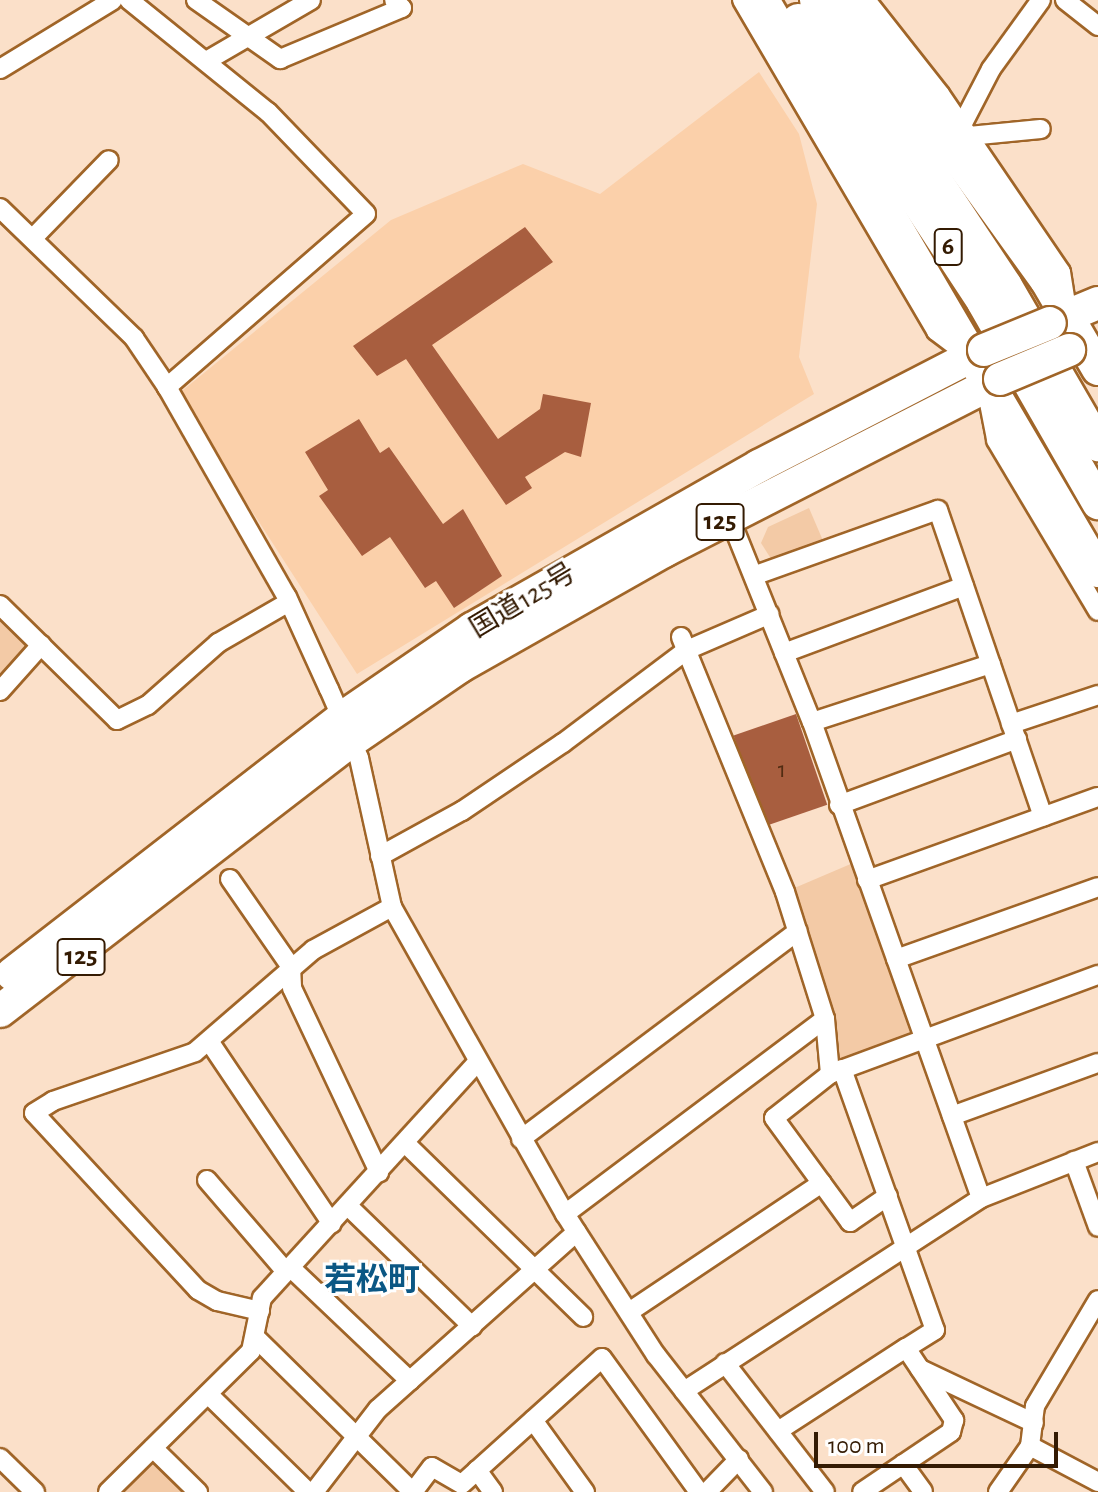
<!DOCTYPE html>
<meta charset="utf-8">
<style>
body{margin:0}
#map{position:relative;width:1098px;height:1492px;overflow:hidden;background:#fbe0c9;font-family:"Alegreya Sans","Noto Sans JP",sans-serif}
div>[style]{position:absolute}
[style*='--x']{left:calc(var(--x)*1px);top:calc(var(--y)*1px);width:calc(var(--w)*1px);rotate:calc(var(--a)*1deg)}
.built>*{inset:0;background:#fbd0aa}
.green>*{inset:0;background:#f3caa6}
.building>*{inset:0;background:#a85e3f;transform-origin:0 0}
.roads{filter:drop-shadow(2px 0 #a06528) drop-shadow(-2px 0 #a06528) drop-shadow(0 2px #a06528) drop-shadow(0 -2px #a06528)}
.street>*{height:18px;margin:-9px;padding:0 9px;transform-origin:9px;border-radius:9px;background:#fff}
.highway>*{height:32px;margin:-16px;padding:0 16px;transform-origin:16px;border-radius:16px;background:#fff}
.bridges{filter:drop-shadow(2px 0 #a06528) drop-shadow(-2px 0 #a06528) drop-shadow(0 2px #a06528) drop-shadow(0 -2px #a06528)}
.highway-bridge>*{height:32px;margin:-16px;padding:0 16px;transform-origin:16px;border-radius:16px;background:#fff}
span{translate:-50% -50%;white-space:nowrap;text-align:center;line-height:1.15;-webkit-text-stroke:6px #fff;paint-order:stroke}
.number-label{font-size:24px;color:#512c12}
.number-label span{-webkit-text-stroke-width:0}
.shield-label span{padding:2px 6px;background:#fff;border:2px solid;border-radius:6px;-webkit-text-stroke-width:0}
.shield-label{font-size:26px;color:#341b03;font-weight:700}
.street-label{font-size:28px;color:#341b03}
.quarter-label{font-size:32px;color:#0b5784;font-weight:700}
.scale{position:absolute;left:814px;top:1432px;width:244px;height:36px;box-sizing:border-box;border:4px solid #341b03;border-top:0;padding-left:10px;font-size:24px;line-height:28px;white-space:nowrap;color:#341b03;-webkit-text-stroke:6px #fff;paint-order:stroke}
</style>
<div id="map">
<div class="built">
<i style="clip-path:polygon(759px 72px,799px 134px,817px 204px,799px 357px,814px 394px,357px 674px,177px 395px,391px 220px,523px 164px,600px 194px)"></i>
</div>
<div class="green">
<i style="clip-path:polygon(809px 508px,824px 543px,773px 562px,761px 543px,768px 527px)"></i>
<i style="clip-path:polygon(0 612px,36px 646px,0 685px)"></i>
<i style="clip-path:polygon(860px 860px,924px 1039px,830px 1074px,785px 892px)"></i>
<i style="clip-path:polygon(153px 1454px,192px 1492px,113px 1492px)"></i>
</div>
<div class="building">
<i style="clip-path:polygon(525px 227px,553px 262px,432px 345px,498px 439px,540px 409px,543px 394px,591px 403px,581px 457px,565px 452px,525px 477px,532px 488px,506px 505px,406px 359px,377px 376px,353px 346px)"></i>
<i style="clip-path:polygon(359px 419px,380px 453px,389px 447px,443px 524px,463px 509px,502px 576px,454px 608px,436px 581px,425px 588px,390px 537px,362px 556px,319px 496px,328px 490px,305px 452px)"></i>
<i style="left:796px;top:714px;width:96px;height:66px;rotate:71deg"></i>
</div>
<div class="roads">
<div class="street">
<i style="--x:129;--y:0;--w:179;--a:38.9"></i>
<i style="--x:268;--y:112;--w:141;--a:46.1"></i>
<i style="--x:366;--y:214;--w:264;--a:139"></i>
<i style="--x:167;--y:387;--w:242;--a:60.3"></i>
<i style="--x:287;--y:597;--w:101;--a:65.5"></i>
<i style="--x:329;--y:689;--w:75;--a:66.5"></i>
<i style="--x:359;--y:758;--w:153;--a:77.5"></i>
<i style="--x:392;--y:907;--w:352;--a:60.6"></i>
<i style="--x:565;--y:1214;--w:168;--a:57.2"></i>
<i style="--x:656;--y:1355;--w:174;--a:52"></i>
<i style="--x:196;--y:0;--w:103;--a:35.1"></i>
<i style="--x:280;--y:59;--w:132;--a:-22.7"></i>
<i style="--x:402;--y:8;--w:11;--a:-135"></i>
<i style="--x:742;--y:0;--w:384;--a:59.6"></i>
<i style="--x:936;--y:331;--w:30;--a:37"></i>
<i style="--x:866;--y:0;--w:120;--a:51.8"></i>
<i style="--x:940;--y:94;--w:215;--a:55.8"></i>
<i style="--x:1061;--y:272;--w:25;--a:81"></i>
<i style="--x:1065;--y:0;--w:42;--a:38.2"></i>
<i style="--x:208;--y:60;--w:119;--a:-30.2"></i>
<i style="--x:0;--y:69;--w:132;--a:-31.4"></i>
<i style="--x:962;--y:125;--w:63;--a:-62.6"></i>
<i style="--x:991;--y:69;--w:85;--a:-54.1"></i>
<i style="--x:969;--y:136;--w:72;--a:-5.6"></i>
<i style="--x:0;--y:208;--w:187;--a:44.1"></i>
<i style="--x:134;--y:338;--w:59;--a:56"></i>
<i style="--x:34;--y:237;--w:107;--a:-45.8"></i>
<i style="--x:989;--y:403;--w:38;--a:79"></i>
<i style="--x:996;--y:440;--w:199;--a:59.2"></i>
<i style="--x:727;--y:511;--w:227;--a:68.1"></i>
<i style="--x:812;--y:722;--w:505;--a:70.45"></i>
<i style="--x:756;--y:575;--w:193;--a:-19.7"></i>
<i style="--x:938;--y:510;--w:324;--a:71.1"></i>
<i style="--x:0;--y:605;--w:164;--a:44.5"></i>
<i style="--x:117;--y:720;--w:34;--a:-26"></i>
<i style="--x:148;--y:705;--w:94;--a:-41.5"></i>
<i style="--x:218;--y:643;--w:82;--a:-30"></i>
<i style="--x:681;--y:637;--w:275;--a:67.8"></i>
<i style="--x:785;--y:892;--w:133;--a:72.5"></i>
<i style="--x:825;--y:1019;--w:55;--a:84.8"></i>
<i style="--x:830;--y:1074;--w:286;--a:-20.3"></i>
<i style="--x:784;--y:653;--w:192;--a:-20.4"></i>
<i style="--x:0;--y:691;--w:62;--a:-48.3"></i>
<i style="--x:812;--y:722;--w:188;--a:-18"></i>
<i style="--x:1011;--y:724;--w:92;--a:-18.4"></i>
<i style="--x:839;--y:805;--w:190;--a:-20.3"></i>
<i style="--x:380;--y:856;--w:94;--a:-28.8"></i>
<i style="--x:462;--y:811;--w:122;--a:-34"></i>
<i style="--x:563;--y:743;--w:155;--a:-36.9"></i>
<i style="--x:687;--y:650;--w:90;--a:-23.4"></i>
<i style="--x:230;--y:879;--w:107;--a:55.3"></i>
<i style="--x:291;--y:967;--w:21;--a:87"></i>
<i style="--x:292;--y:988;--w:204;--a:64.7"></i>
<i style="--x:867;--y:880;--w:245;--a:-19.8"></i>
<i style="--x:896;--y:959;--w:214;--a:-19.6"></i>
<i style="--x:209;--y:1041;--w:220;--a:56.1"></i>
<i style="--x:842;--y:1069;--w:277;--a:70.4"></i>
<i style="--x:935;--y:1330;--w:34;--a:148"></i>
<i style="--x:906;--y:1348;--w:87;--a:56.3"></i>
<i style="--x:954;--y:1420;--w:12;--a:104"></i>
<i style="--x:951;--y:1432;--w:107;--a:146"></i>
<i style="--x:830;--y:1074;--w:71;--a:141.8"></i>
<i style="--x:774;--y:1118;--w:129;--a:53.8"></i>
<i style="--x:850;--y:1222;--w:46;--a:-34.4"></i>
<i style="--x:952;--y:1116;--w:155;--a:-20"></i>
<i style="--x:521;--y:1139;--w:346;--a:-36.9"></i>
<i style="--x:405;--y:1143;--w:249;--a:44.3"></i>
<i style="--x:1074;--y:1161;--w:70;--a:70"></i>
<i style="--x:207;--y:1180;--w:121;--a:49.3"></i>
<i style="--x:348;--y:1206;--w:173;--a:44.1"></i>
<i style="--x:565;--y:1214;--w:325;--a:-36.9"></i>
<i style="--x:291;--y:1268;--w:164;--a:43.5"></i>
<i style="--x:260;--y:1311;--w:44;--a:-166.9"></i>
<i style="--x:217;--y:1301;--w:22;--a:-150"></i>
<i style="--x:198;--y:1290;--w:241;--a:-132.8"></i>
<i style="--x:34;--y:1113;--w:22;--a:-32"></i>
<i style="--x:53;--y:1101;--w:150;--a:-19"></i>
<i style="--x:195;--y:1052;--w:156;--a:-40.8"></i>
<i style="--x:313;--y:950;--w:90;--a:-28.6"></i>
<i style="--x:629;--y:1312;--w:232;--a:-33.8"></i>
<i style="--x:255;--y:1337;--w:221;--a:44.5"></i>
<i style="--x:725;--y:1363;--w:163;--a:52.2"></i>
<i style="--x:920;--y:1369;--w:126;--a:25.3"></i>
<i style="--x:684;--y:1391;--w:354;--a:-33"></i>
<i style="--x:981;--y:1198;--w:126;--a:-21.5"></i>
<i style="--x:208;--y:1394;--w:140;--a:44.4"></i>
<i style="--x:533;--y:1420;--w:89;--a:54.2"></i>
<i style="--x:778;--y:1431;--w:153;--a:-33"></i>
<i style="--x:1030;--y:1446;--w:40;--a:-82.9"></i>
<i style="--x:1035;--y:1406;--w:123;--a:-59.3"></i>
<i style="--x:153;--y:1448;--w:63;--a:44.4"></i>
<i style="--x:0;--y:1458;--w:49;--a:44.2"></i>
<i style="--x:903;--y:1464;--w:34;--a:54"></i>
<i style="--x:477;--y:1470;--w:27;--a:54"></i>
<i style="--x:108;--y:1492;--w:201;--a:-44.6"></i>
<i style="--x:251;--y:1351;--w:54;--a:-78.3"></i>
<i style="--x:262;--y:1298;--w:317;--a:-47.6"></i>
<i style="--x:314;--y:1492;--w:105;--a:-52.4"></i>
<i style="--x:378;--y:1409;--w:266;--a:-41.7"></i>
<i style="--x:413;--y:1492;--w:31;--a:-53"></i>
<i style="--x:432;--y:1467;--w:34;--a:30"></i>
<i style="--x:462;--y:1484;--w:188;--a:-42"></i>
<i style="--x:602;--y:1358;--w:165;--a:54.1"></i>
<i style="--x:707;--y:1492;--w:46;--a:-45.9"></i>
<i style="--x:998;--y:1492;--w:56;--a:-55.2"></i>
<i style="--x:1030;--y:1446;--w:77;--a:27.9"></i>
</div>
<div class="highway">
<i style="--x:763;--y:0;--w:662;--a:59.6"></i>
<i style="--x:816;--y:0;--w:343;--a:56.4"></i>
<i style="--x:1006;--y:286;--w:184;--a:59.9"></i>
<i style="--x:844;--y:0;--w:345;--a:54.2"></i>
<i style="--x:1046;--y:280;--w:103;--a:59.7"></i>
<i style="--x:798;--y:20;--w:337;--a:56.7"></i>
<i style="--x:983;--y:302;--w:232;--a:60.2"></i>
<i style="--x:1050;--y:323;--w:52;--a:-22.6"></i>
<i style="--x:12;--y:974;--w:418;--a:-37.8"></i>
<i style="--x:342;--y:718;--w:158;--a:-34.4"></i>
<i style="--x:472;--y:629;--w:330;--a:-29.6"></i>
<i style="--x:759;--y:466;--w:253;--a:-27.3"></i>
<i style="--x:0;--y:1011;--w:443;--a:-37.6"></i>
<i style="--x:351;--y:741;--w:131;--a:-34.4"></i>
<i style="--x:459;--y:667;--w:236;--a:-29.5"></i>
<i style="--x:664;--y:551;--w:377;--a:-27.1"></i>
</div>
</div>
<div class="bridges">
<div class="highway-bridge">
<i style="--x:984;--y:350;--w:71;--a:-22.2"></i>
<i style="--x:1000;--y:379;--w:75;--a:-22.8"></i>
</div>
</div>
<div class="number-label">
<span style="left:782px;top:771px">1</span>
</div>
<div class="shield-label">
<span style="left:948px;top:247px">6</span>
<span style="left:720px;top:522px">125</span>
<span style="left:81px;top:957px">125</span>
</div>
<div class="street-label">
<span style="left:523px;top:601px;rotate:-31deg">国道125号</span>
</div>
<div class="quarter-label">
<span style="left:372px;top:1280px">若松町</span>
</div>
<div class="scale">100 m</div>
</div>
